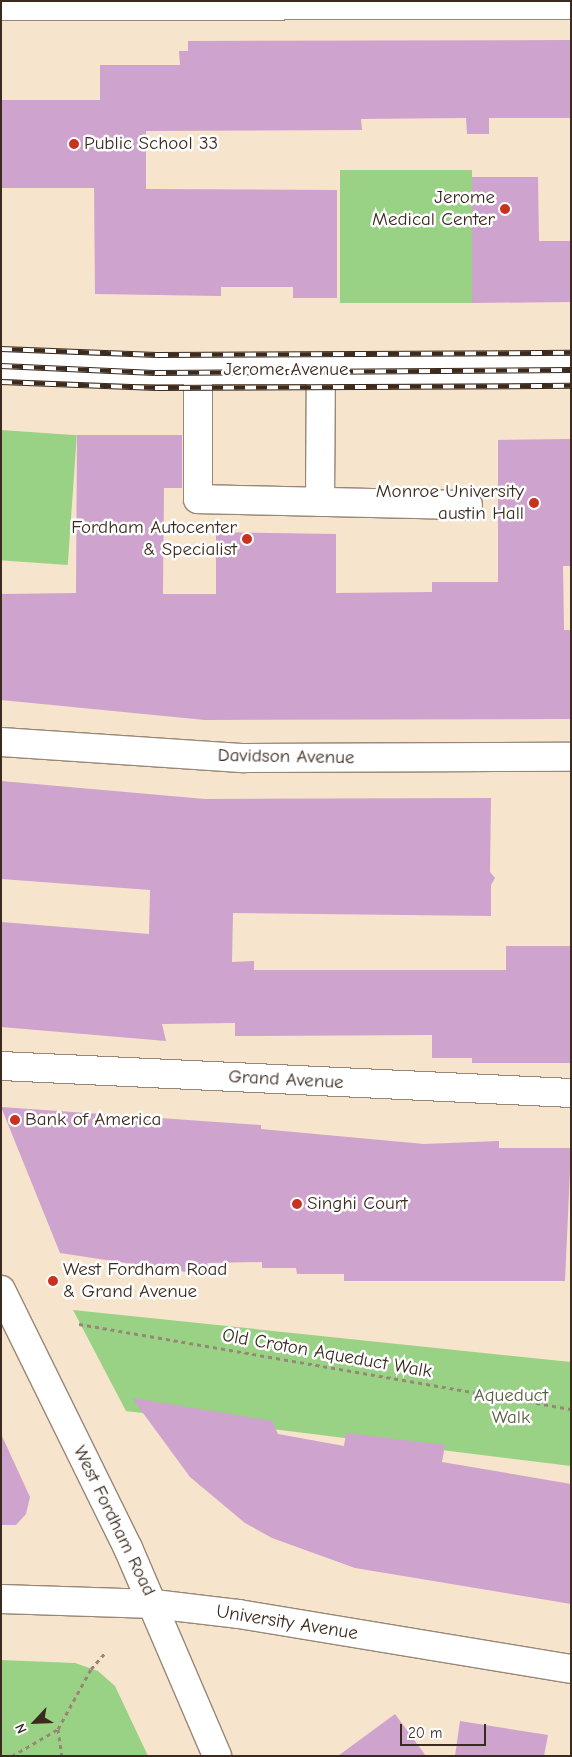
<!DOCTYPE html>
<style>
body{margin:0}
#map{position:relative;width:572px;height:1757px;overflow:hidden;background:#f6e4cd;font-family:"Comic Neue",sans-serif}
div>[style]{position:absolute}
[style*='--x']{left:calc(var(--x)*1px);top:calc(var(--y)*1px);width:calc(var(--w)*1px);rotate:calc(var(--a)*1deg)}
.green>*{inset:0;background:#99d284;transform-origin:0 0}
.building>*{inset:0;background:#cea3cd}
.path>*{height:3px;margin-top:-1.5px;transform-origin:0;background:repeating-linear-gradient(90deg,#988776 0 4px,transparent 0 8px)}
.roads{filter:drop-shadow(1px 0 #988776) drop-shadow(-1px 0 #988776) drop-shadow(0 1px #988776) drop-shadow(0 -1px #988776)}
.minor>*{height:28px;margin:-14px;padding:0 14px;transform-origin:14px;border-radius:14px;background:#fff}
.major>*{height:28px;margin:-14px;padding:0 14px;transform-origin:14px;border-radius:14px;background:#fff}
.rail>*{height:5.5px;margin-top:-2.75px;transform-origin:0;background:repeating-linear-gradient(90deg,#fff 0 11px,#3b2a1e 0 22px);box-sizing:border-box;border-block:1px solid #3b2a1e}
.dots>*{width:14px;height:14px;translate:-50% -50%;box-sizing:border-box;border:2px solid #fff;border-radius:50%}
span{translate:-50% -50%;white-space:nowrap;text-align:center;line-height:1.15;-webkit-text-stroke:5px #fff;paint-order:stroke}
.poi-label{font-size:19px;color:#3b2a1e}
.left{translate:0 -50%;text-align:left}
.right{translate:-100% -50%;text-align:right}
.street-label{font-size:19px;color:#3b2a1e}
.park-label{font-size:19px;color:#575c3d}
.frame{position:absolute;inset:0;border:2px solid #3b2a1e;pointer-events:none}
.north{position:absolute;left:10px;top:1697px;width:50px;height:50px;-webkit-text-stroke:4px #fff;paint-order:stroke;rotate:245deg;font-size:14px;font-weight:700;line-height:20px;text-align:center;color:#3b2a1e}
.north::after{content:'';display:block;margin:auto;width:18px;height:22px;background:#3b2a1e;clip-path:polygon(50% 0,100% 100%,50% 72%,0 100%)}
.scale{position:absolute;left:400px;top:1724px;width:86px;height:22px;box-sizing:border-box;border:2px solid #3b2a1e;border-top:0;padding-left:6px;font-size:15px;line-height:18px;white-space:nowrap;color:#3b2a1e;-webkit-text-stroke:4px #fff;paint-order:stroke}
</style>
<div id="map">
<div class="green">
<i style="left:340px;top:170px;width:132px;height:133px"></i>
<i style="left:1px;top:430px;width:76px;height:130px;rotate:4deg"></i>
<i style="clip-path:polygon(73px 1310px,571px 1362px,571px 1466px,126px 1411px)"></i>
<i style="clip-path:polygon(1px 1660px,75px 1663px,98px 1671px,115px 1686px,148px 1756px,1px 1756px)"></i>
</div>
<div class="building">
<i style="clip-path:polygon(571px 40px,571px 118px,489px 118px,489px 134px,467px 134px,466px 118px,361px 119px,362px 130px,146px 131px,146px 189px,337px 190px,337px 298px,293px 298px,293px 287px,221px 287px,221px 296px,95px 294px,94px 188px,1px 188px,1px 100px,100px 100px,100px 65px,180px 65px,179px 51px,188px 51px,188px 41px)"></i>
<i style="clip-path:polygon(472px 177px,538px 177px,539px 241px,571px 241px,571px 302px,472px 303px)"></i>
<i style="clip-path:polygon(77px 435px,182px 435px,182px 488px,164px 488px,163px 594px,216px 594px,216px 532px,336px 534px,336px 593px,432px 592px,432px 582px,498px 582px,498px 440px,571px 439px,571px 566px,563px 566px,564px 630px,571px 630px,571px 719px,205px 720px,1px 700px,1px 594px,76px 593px)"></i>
<i style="clip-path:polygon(1px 781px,205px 799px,491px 798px,490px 872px,495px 878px,491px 885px,491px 916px,233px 913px,232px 962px,254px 961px,254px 970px,506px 970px,506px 946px,571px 946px,571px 1063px,472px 1063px,472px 1058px,432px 1058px,432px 1035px,235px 1036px,235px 1023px,162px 1024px,166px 1041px,1px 1027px,1px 922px,149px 934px,150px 890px,1px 879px)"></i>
<i style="clip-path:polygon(1px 1107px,261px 1125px,261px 1129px,424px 1144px,499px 1141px,499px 1148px,571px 1148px,565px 1281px,344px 1281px,344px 1274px,297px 1274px,296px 1268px,262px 1268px,262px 1262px,207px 1263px,212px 1276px,60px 1253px)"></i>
<i style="clip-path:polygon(132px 1398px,272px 1421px,278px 1434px,344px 1446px,346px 1433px,445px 1445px,442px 1462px,571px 1484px,571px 1604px,355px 1568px,272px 1538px,245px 1523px,190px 1477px)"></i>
<i style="clip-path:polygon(1px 1434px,30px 1497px,26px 1514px,16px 1525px,1px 1525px)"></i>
<i style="clip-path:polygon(395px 1714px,426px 1756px,338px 1756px)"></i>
<i style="clip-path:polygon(460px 1721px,548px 1735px,544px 1756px,455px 1756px)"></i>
</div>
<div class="path">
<i style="--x:79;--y:1324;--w:499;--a:9.8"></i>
<i style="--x:58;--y:1729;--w:27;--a:82"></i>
<i style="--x:12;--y:1756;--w:53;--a:-30.4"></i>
<i style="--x:58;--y:1729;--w:68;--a:-61.2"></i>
<i style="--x:91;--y:1669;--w:23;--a:-49"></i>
</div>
<div class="roads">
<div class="minor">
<i style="--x:1;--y:6;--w:570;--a:-0.1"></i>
<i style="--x:198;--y:371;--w:128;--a:90"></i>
<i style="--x:198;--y:499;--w:270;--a:1.3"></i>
<i style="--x:320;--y:502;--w:132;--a:-89.6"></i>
<i style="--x:1;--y:742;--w:244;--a:3.8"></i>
<i style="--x:244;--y:758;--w:327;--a:-0.2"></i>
<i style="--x:1;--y:1066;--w:571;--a:2.71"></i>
<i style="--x:1;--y:1599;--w:153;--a:1.9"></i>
<i style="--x:154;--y:1604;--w:86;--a:6.7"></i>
<i style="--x:239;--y:1614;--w:337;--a:9.4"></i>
</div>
<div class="major">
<i style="--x:1;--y:365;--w:108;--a:2.7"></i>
<i style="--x:109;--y:370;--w:462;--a:0"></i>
<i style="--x:1;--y:1290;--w:288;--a:63.8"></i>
<i style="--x:128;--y:1548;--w:226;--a:66.8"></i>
</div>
</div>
<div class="rail">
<i style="--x:1;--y:349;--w:156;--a:2.2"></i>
<i style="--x:157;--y:355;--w:414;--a:-0.3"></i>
<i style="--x:1;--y:366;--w:154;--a:2.6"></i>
<i style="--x:155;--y:373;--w:416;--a:-0.4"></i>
<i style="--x:1;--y:382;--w:156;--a:2.2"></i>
<i style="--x:157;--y:388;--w:414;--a:-0.3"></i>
</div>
<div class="dots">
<i style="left:74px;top:144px;background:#c8321e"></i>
<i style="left:505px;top:209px;background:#c8321e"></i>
<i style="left:534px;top:503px;background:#c8321e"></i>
<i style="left:247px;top:539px;background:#c8321e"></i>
<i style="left:15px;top:1120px;background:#c8321e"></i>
<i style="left:297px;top:1204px;background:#c8321e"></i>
<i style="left:53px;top:1281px;background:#c8321e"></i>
</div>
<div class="poi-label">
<span class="left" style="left:84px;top:144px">Public School 33</span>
<span class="right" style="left:495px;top:209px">Jerome<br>Medical Center</span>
<span class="right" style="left:524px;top:503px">Monroe University<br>austin Hall</span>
<span class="right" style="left:237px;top:539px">Fordham Autocenter<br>&amp; Specialist</span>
<span class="left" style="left:25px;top:1120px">Bank of America</span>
<span class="left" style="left:307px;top:1204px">Singhi Court</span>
<span class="left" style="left:63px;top:1281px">West Fordham Road<br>&amp; Grand Avenue</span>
</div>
<div class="street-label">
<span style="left:286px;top:370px">Jerome Avenue</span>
<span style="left:286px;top:757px;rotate:1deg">Davidson Avenue</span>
<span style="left:286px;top:1080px;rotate:3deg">Grand Avenue</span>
<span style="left:327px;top:1354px;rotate:10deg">Old Croton Aqueduct Walk</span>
<span style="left:114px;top:1521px;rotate:64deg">West Fordham Road</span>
<span style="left:287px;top:1623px;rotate:9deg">University Avenue</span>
</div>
<div class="park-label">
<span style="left:511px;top:1407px">Aqueduct<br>Walk</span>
</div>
<div class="frame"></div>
<div class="north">N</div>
<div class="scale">20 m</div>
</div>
